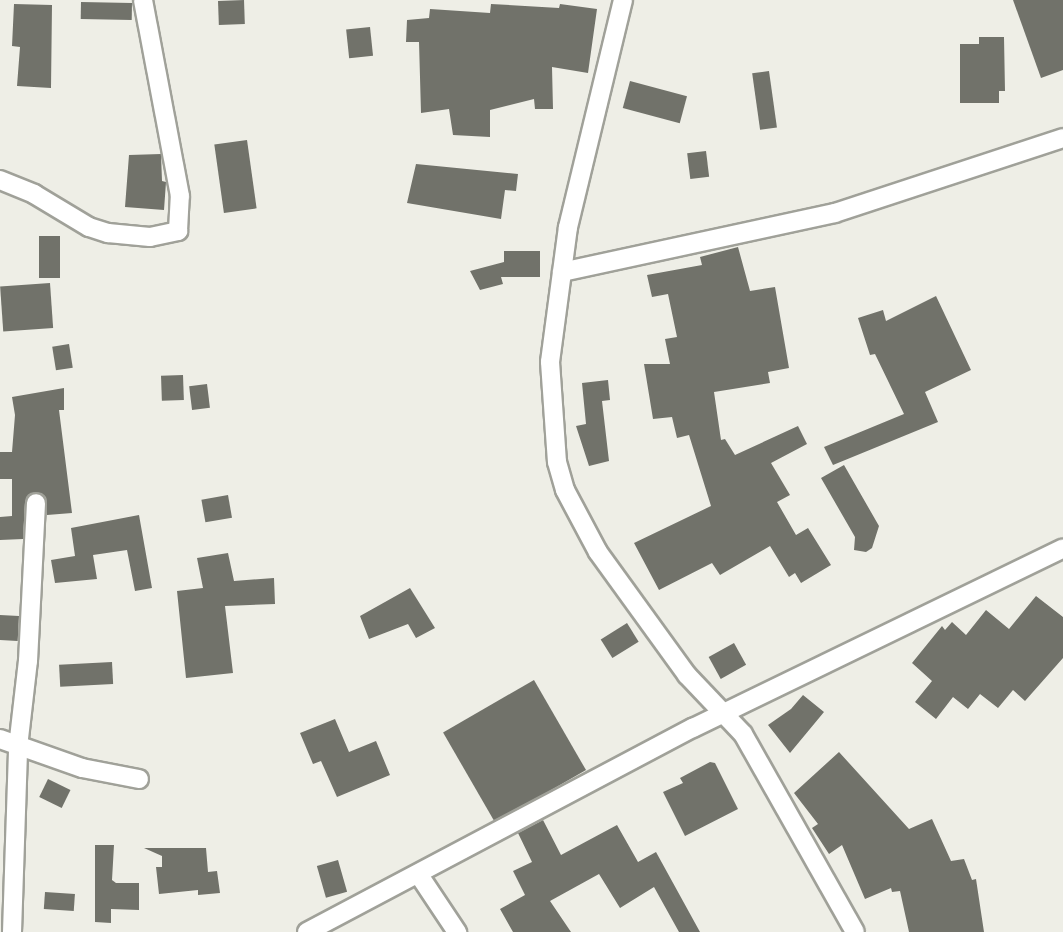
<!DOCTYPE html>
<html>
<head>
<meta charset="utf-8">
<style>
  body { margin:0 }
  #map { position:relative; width:1063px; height:932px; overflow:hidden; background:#eeeee6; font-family:"Noto Serif",serif }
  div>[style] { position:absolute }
  .building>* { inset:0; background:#71726a; transform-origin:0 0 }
  .roads { filter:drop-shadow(2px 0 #a0a199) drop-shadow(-2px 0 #a0a199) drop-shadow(0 2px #a0a199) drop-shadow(0 -2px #a0a199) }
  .street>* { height:18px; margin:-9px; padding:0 9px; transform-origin:9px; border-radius:9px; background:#fff }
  span { translate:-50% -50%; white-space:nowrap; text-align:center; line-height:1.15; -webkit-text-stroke:6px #fbfcf3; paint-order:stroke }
</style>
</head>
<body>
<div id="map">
  <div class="building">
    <div style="left:244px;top:0;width:24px;height:26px;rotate:88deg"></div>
    <div style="clip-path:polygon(1013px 0,1063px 0,1063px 70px,1041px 78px)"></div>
    <div style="left:81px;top:2px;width:51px;height:17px;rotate:1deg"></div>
    <div style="clip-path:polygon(14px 4px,52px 5px,51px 88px,17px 86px,20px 47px,12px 46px)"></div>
    <div style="clip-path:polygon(491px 4px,559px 8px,560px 4px,597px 9px,588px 73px,552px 67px,553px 109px,535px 109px,534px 99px,490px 110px,490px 137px,453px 135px,449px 109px,421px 113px,419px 42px,406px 42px,407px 20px,429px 18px,430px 9px,490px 13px)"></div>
    <div style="left:370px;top:27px;width:29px;height:24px;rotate:84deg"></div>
    <div style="clip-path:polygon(979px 37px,1004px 37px,1005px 91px,999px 91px,999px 103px,960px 103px,960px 44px,979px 44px)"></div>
    <div style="left:769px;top:71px;width:57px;height:17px;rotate:82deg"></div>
    <div style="left:630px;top:81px;width:59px;height:28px;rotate:15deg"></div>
    <div style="left:247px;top:140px;width:69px;height:33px;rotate:82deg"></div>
    <div style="left:706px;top:151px;width:26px;height:19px;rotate:83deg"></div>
    <div style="clip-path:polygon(161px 154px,162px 181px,166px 182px,164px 210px,125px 207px,129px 155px)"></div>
    <div style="clip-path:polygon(416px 164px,518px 174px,516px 191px,505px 190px,501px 219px,407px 203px)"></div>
    <div style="left:39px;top:236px;width:21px;height:42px"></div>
    <div style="clip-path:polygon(738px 247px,750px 291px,775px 287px,789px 368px,768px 372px,770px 383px,714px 392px,721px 440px,725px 439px,735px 455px,798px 426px,807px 444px,771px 463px,790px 495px,777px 502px,796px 535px,808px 528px,831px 565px,801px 583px,795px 573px,789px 577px,770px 546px,720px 575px,712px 563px,659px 590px,634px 543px,711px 506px,689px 435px,677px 438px,672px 417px,653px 419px,644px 364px,670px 364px,665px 339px,677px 337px,668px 294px,652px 297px,647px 275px,702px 265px,700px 257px)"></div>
    <div style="clip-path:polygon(504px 251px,540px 251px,540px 277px,501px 277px,503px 284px,480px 290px,470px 271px,504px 262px)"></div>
    <div style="left:50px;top:283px;width:45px;height:50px;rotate:86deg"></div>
    <div style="clip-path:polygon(936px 296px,971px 370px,925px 392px,938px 422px,833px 465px,824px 447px,904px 414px,875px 354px,870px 355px,858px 318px,883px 310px,886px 321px)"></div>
    <div style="left:69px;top:344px;width:24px;height:17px;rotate:81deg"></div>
    <div style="left:183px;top:375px;width:25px;height:22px;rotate:88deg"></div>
    <div style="clip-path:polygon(608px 380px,610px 400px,602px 401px,609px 461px,589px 466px,576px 426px,586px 424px,582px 383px)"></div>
    <div style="left:207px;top:384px;width:24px;height:18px;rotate:83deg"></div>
    <div style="clip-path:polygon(64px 388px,64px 410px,59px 410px,72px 513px,47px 515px,46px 497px,31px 493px,25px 502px,23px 539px,0 540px,0 517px,12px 516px,12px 479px,0 479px,0 452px,12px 452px,15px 415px,12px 397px)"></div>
    <div style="clip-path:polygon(844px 465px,879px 526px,872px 548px,866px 552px,854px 550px,855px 537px,821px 478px)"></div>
    <div style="left:228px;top:495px;width:23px;height:27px;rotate:80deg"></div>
    <div style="clip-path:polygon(139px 515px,152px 588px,135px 591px,127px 550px,93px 555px,97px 579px,55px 583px,51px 560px,75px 556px,71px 528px)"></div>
    <div style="clip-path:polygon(228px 553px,234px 581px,274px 578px,275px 604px,225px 606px,233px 673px,186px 678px,177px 591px,203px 588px,197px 558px)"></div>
    <div style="clip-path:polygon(410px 588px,435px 628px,416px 638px,408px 624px,369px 639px,360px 616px)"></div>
    <div style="clip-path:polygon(1036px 596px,1063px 617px,1063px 658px,1025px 701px,1013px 690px,998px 708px,980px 694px,968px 709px,953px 697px,936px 719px,915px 702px,932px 681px,912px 663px,942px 626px,945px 630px,952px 622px,966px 635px,986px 610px,1009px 629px)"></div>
    <div style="left:0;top:615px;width:19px;height:25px;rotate:3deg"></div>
    <div style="left:627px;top:623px;width:22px;height:31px;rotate:58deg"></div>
    <div style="left:734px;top:643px;width:25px;height:29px;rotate:61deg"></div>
    <div style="left:112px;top:662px;width:22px;height:53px;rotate:87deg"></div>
    <div style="left:534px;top:680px;width:104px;height:105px;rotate:60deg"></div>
    <div style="clip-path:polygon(803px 695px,824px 712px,790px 753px,768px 725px,791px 709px)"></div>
    <div style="clip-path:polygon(335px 719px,349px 752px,376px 741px,390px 775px,337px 797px,321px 761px,313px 764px,300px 733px)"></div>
    <div style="clip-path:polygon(839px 752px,909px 829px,932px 819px,951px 861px,964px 859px,972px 880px,976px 879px,984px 932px,909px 932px,900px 891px,892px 892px,891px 888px,865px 899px,842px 845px,829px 854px,812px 828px,818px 824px,794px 793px)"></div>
    <div style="clip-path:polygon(710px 762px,715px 763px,738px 809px,685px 836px,663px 792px,683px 783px,680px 778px)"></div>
    <div style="left:48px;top:779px;width:25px;height:20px;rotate:26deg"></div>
    <div style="clip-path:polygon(543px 820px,561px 855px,617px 825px,638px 862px,656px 852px,700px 932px,679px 932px,654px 887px,620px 908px,599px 874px,550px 901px,571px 932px,513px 932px,500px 909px,525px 895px,513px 871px,532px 862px,518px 833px)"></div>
    <div style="clip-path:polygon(95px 845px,114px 845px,112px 880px,116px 883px,139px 883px,139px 910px,111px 909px,111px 923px,95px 922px)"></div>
    <div style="clip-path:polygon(144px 848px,206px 848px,208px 872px,217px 871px,220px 893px,198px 895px,198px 890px,159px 894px,156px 867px,162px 867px,162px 856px)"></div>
    <div style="left:338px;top:860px;width:33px;height:22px;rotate:74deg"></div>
    <div style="left:45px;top:892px;width:30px;height:17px;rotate:4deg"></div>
  </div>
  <div class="roads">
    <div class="street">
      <div style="left:623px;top:0;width:234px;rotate:103.6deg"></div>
      <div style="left:568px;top:227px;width:136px;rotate:97.6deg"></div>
      <div style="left:550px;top:362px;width:100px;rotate:86deg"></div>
      <div style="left:557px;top:462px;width:29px;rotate:74deg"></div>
      <div style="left:565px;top:490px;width:70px;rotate:62deg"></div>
      <div style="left:598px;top:552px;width:152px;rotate:54.1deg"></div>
      <div style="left:687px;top:675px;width:81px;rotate:46.5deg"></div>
      <div style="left:743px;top:734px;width:227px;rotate:60.5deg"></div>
      <div style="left:0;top:180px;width:37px;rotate:22deg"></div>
      <div style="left:34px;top:194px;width:64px;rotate:31deg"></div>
      <div style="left:89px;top:227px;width:20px;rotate:18deg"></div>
      <div style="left:108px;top:233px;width:42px;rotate:5.4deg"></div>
      <div style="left:150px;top:237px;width:29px;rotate:-12deg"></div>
      <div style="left:178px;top:231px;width:35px;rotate:-87deg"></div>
      <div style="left:180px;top:196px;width:199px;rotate:-100.7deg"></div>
      <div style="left:562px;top:272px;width:279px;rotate:-12.2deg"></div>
      <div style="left:835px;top:213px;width:240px;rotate:-18.2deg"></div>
      <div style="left:0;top:739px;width:87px;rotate:19.5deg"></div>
      <div style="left:82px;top:768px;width:58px;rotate:10.9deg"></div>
      <div style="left:419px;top:875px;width:69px;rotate:56.3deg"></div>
      <div style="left:12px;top:932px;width:185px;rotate:-88.1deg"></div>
      <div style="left:18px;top:747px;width:87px;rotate:-83.4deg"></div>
      <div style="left:28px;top:661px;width:158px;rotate:-87.1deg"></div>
      <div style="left:307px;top:932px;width:437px;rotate:-27.9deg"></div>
      <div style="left:693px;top:728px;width:411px;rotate:-25.9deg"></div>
    </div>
  </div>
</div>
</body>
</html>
